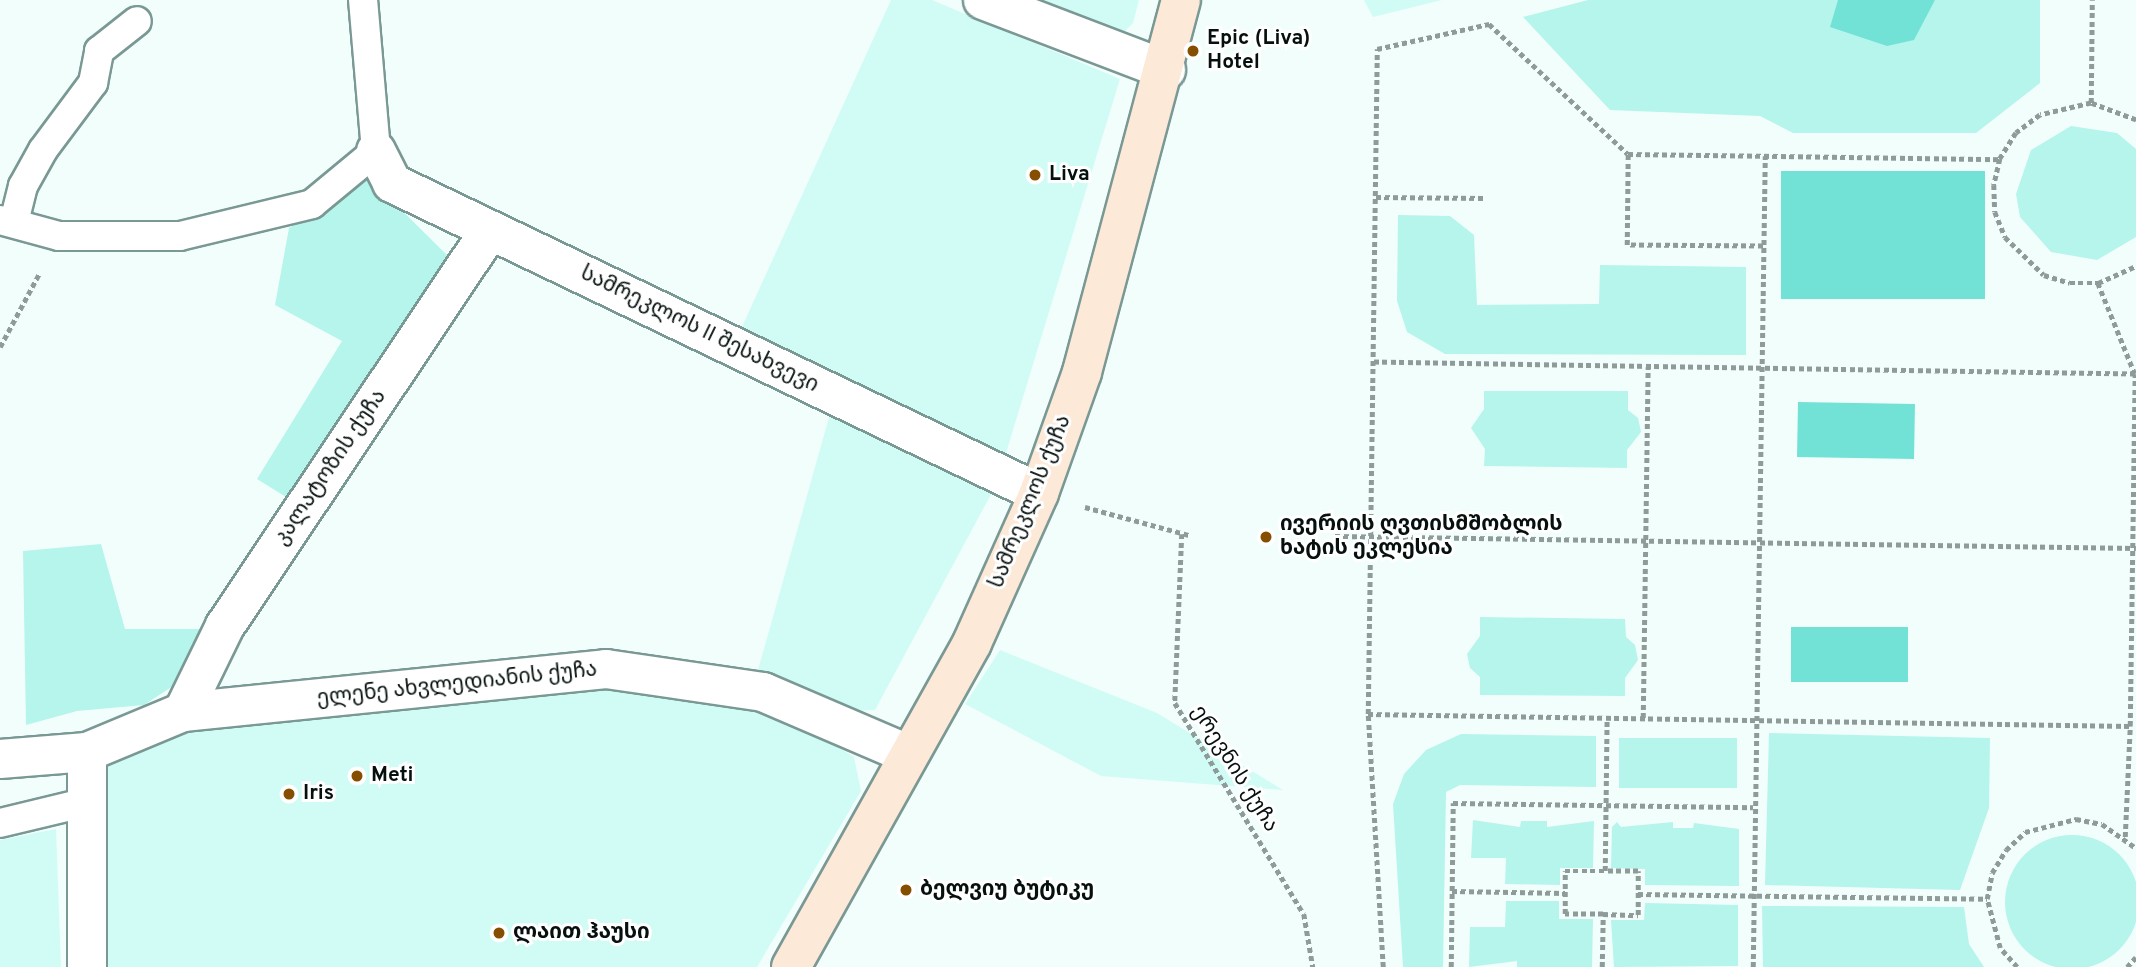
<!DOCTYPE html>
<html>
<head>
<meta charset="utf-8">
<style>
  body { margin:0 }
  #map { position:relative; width:2136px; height:967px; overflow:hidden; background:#f1fefc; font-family:Overpass,"Noto Sans Georgian",sans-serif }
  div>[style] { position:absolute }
  .built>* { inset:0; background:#d1fcf6 }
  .green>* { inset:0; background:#b6f5ec; transform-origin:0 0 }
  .round { border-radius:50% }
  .water>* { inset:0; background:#72e2d6; transform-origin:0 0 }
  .path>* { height:4.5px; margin-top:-2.25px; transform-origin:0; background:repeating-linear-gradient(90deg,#8f9b99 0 5px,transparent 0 8.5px) }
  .roads { filter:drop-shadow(2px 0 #7a9894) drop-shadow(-2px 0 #7a9894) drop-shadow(0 2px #7a9894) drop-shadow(0 -2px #7a9894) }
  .lane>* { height:28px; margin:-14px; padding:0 14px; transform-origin:14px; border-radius:14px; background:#fff }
  .street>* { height:38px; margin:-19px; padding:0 19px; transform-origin:19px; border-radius:19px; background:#fff }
  .secondary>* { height:38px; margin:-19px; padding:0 19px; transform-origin:19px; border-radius:19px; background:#fce9d8 }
  .dots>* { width:19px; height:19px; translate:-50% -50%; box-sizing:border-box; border:4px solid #fff; border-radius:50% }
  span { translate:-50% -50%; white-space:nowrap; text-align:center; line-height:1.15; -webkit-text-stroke:6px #fff; paint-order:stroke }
  .poi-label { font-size:21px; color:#05100f; font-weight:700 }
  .left { translate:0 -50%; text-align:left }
  .street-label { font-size:21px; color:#05100f }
</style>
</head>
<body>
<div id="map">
  <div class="built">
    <div style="clip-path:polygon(891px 0,932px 0,1120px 79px,1006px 453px,741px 329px)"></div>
    <div style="clip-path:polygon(1005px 0,1139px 0,1133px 23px,1118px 38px)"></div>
    <div style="clip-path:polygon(1364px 0,1442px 0,1373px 17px)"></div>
    <div style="clip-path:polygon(833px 403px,996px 485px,875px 710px,845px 711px,756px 677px)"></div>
    <div style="clip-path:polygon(1000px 650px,1157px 713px,1283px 790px,1101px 776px,965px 704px)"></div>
    <div style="clip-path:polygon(633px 678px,768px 703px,854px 757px,861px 791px,757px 967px,100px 967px,101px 769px,153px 735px)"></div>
    <div style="clip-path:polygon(56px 829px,61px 967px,0 967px,0 840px)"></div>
  </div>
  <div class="green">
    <div style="clip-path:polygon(1588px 0,2040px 0,2040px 83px,1976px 133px,1793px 133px,1760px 116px,1610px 110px,1523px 17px)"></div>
    <div style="clip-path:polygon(2071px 126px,2117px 133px,2136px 149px,2136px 237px,2097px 260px,2051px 252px,2020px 217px,2016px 194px,2031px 150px)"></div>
    <div style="clip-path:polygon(367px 176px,453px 261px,299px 505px,257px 479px,342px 341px,275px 305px,289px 228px)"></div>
    <div style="clip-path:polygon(1398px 215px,1450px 216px,1474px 235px,1477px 305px,1599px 304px,1600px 265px,1746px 267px,1746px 355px,1445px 354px,1407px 332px,1397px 301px)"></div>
    <div style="clip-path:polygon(1484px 391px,1628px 391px,1628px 410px,1638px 418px,1641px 432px,1627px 450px,1627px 468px,1484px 466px,1485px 449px,1471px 428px,1484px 409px)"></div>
    <div style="clip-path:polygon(101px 544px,125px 629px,210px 629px,176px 684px,144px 705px,77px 711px,26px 725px,23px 551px)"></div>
    <div style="clip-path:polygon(1480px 617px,1625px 619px,1626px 637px,1635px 645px,1638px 660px,1625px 678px,1625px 696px,1480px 695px,1480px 677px,1470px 668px,1467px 654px,1480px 636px)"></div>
    <div style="clip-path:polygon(1769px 733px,1990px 738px,1989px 808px,1960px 890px,1765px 885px)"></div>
    <div style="clip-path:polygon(1461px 734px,1596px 736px,1596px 787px,1460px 785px,1446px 792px,1443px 967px,1403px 967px,1393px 804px,1404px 774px,1426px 750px)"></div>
    <div style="left:1619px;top:738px;width:118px;height:50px"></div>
    <div style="clip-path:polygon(1473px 820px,1520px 827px,1521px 821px,1547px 821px,1547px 827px,1594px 821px,1593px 868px,1560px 868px,1560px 885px,1505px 884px,1506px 858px,1471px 858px)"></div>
    <div style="clip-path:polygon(1617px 822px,1621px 827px,1673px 822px,1673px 828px,1693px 828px,1694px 823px,1739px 829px,1739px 886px,1645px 885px,1645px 869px,1611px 868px,1612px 827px)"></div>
    <div class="round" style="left:2005px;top:835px;width:134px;height:134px"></div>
    <div style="clip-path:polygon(1506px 901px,1559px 901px,1559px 919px,1593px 919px,1592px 967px,1517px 967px,1517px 961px,1469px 967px,1470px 927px,1505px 927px)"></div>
    <div style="clip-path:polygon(1645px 903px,1738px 905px,1738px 966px,1614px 967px,1611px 920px,1644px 920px)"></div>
    <div style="clip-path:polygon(1762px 906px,1964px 907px,1969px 944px,1984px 967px,1763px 967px)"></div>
  </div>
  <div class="water">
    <div style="clip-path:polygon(1838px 0,1935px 0,1914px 40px,1887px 46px,1830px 27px)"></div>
    <div style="left:1781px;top:171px;width:204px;height:128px"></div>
    <div style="left:1798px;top:402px;width:117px;height:55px;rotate:1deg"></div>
    <div style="left:1791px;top:627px;width:117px;height:55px"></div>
  </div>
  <div class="path">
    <div style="left:2091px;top:103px;width:103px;rotate:-89.4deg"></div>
    <div style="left:2136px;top:120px;width:48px;rotate:-159.3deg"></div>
    <div style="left:2091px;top:103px;width:52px;rotate:166.8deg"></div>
    <div style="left:2040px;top:115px;width:30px;rotate:143deg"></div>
    <div style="left:2016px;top:133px;width:31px;rotate:122deg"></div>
    <div style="left:2000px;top:159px;width:27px;rotate:103deg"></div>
    <div style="left:1994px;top:185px;width:27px;rotate:88deg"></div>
    <div style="left:1995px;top:212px;width:27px;rotate:68deg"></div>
    <div style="left:2005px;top:237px;width:54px;rotate:44.3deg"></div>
    <div style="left:2044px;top:275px;width:27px;rotate:17deg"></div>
    <div style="left:2070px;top:283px;width:28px"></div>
    <div style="left:2098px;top:283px;width:42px;rotate:-24.1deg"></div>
    <div style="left:1376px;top:197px;width:108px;rotate:0.5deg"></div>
    <div style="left:1763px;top:246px;width:136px;rotate:-179.6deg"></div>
    <div style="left:1627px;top:245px;width:91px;rotate:-89.4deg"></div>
    <div style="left:1628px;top:154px;width:372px;rotate:0.8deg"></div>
    <div style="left:2098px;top:283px;width:98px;rotate:67.9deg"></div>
    <div style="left:0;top:347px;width:83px;rotate:-61.9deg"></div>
    <div style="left:1085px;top:507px;width:108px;rotate:15.1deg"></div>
    <div style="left:1182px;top:534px;width:169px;rotate:92.4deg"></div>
    <div style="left:1175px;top:703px;width:247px;rotate:58.6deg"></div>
    <div style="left:1304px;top:914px;width:54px;rotate:80.4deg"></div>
    <div style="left:1335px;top:536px;width:801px;rotate:0.86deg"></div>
    <div style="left:1368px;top:714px;width:762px;rotate:0.9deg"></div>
    <div style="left:2130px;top:726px;width:352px;rotate:-89.2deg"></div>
    <div style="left:2135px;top:374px;width:762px;rotate:-179.1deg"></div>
    <div style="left:1643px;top:718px;width:351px;rotate:-89.2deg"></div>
    <div style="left:2125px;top:837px;width:111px;rotate:-87.4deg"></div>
    <div style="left:1452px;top:891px;width:113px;rotate:1deg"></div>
    <div style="left:1638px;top:894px;width:349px;rotate:0.8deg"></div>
    <div style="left:1603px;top:914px;width:38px;rotate:180deg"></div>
    <div style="left:1565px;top:914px;width:43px;rotate:-90deg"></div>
    <div style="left:1565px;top:871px;width:40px"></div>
    <div style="left:1383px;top:967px;width:253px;rotate:-93.4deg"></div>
    <div style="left:1368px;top:714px;width:665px;rotate:-89.22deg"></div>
    <div style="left:1377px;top:49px;width:115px;rotate:-12.6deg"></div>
    <div style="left:1489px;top:24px;width:190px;rotate:43.1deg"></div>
    <div style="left:1451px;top:967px;width:164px;rotate:-89.3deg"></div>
    <div style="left:1453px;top:803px;width:300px;rotate:0.8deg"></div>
    <div style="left:1602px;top:967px;width:53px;rotate:-88.9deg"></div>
    <div style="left:1603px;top:914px;width:35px;rotate:2deg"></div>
    <div style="left:1638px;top:915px;width:44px;rotate:-90deg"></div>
    <div style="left:1638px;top:871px;width:33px;rotate:180deg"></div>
    <div style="left:1605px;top:871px;width:153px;rotate:-89.3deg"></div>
    <div style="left:1753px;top:967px;width:811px;rotate:-89.15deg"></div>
    <div style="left:2017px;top:967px;width:25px;rotate:-132deg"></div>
    <div style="left:2000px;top:948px;width:51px;rotate:-104.9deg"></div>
    <div style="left:1987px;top:899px;width:26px;rotate:-79deg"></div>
    <div style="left:1992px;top:873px;width:27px;rotate:-59deg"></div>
    <div style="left:2006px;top:850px;width:26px;rotate:-43deg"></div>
    <div style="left:2025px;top:832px;width:53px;rotate:-14.3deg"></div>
    <div style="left:2076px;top:819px;width:26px;rotate:11deg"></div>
    <div style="left:2102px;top:824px;width:42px;rotate:35.2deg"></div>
    <div style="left:2127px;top:967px;width:13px;rotate:-48deg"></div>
  </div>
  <div class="roads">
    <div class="lane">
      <div style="left:0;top:220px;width:61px;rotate:15.2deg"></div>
      <div style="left:59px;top:236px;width:121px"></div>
      <div style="left:180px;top:236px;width:136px;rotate:-13.6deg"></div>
      <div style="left:312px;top:204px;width:83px;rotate:-39.6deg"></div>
      <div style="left:376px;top:151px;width:152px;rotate:-94.9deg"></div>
      <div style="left:14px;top:222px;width:37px;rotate:-76deg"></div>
      <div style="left:23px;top:186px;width:41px;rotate:-60.9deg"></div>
      <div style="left:43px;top:150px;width:84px;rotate:-53.3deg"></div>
      <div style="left:93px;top:83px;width:33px;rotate:-79deg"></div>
      <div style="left:99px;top:51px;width:48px;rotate:-38.3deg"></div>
      <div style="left:0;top:823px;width:85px;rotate:-13.5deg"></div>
    </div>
    <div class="street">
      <div style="left:983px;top:0;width:196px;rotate:20.9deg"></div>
      <div style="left:376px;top:151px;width:36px;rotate:63deg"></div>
      <div style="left:392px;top:183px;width:717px;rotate:25.6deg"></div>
      <div style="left:183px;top:712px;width:96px;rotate:-64deg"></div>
      <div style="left:225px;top:626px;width:476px;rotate:-56.2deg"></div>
      <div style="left:0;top:759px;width:87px;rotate:-4.6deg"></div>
      <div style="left:87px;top:752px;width:104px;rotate:-22.6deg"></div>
      <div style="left:183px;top:712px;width:425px;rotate:-5.8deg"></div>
      <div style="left:606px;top:669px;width:159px;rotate:8.3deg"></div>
      <div style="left:763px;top:692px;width:158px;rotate:23.2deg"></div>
      <div style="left:87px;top:967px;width:215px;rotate:-90deg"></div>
    </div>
    <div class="secondary">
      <div style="left:791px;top:967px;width:371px;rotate:-60.8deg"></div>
      <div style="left:972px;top:643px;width:164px;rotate:-65.9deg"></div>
      <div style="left:1039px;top:493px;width:128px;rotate:-70.4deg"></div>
      <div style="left:1082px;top:372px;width:385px;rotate:-75.1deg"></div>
    </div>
  </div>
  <div class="dots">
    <div style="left:1193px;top:51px;background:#864e00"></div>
    <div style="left:1035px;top:175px;background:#864e00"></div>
    <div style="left:1266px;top:537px;background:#864e00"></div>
    <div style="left:357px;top:776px;background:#864e00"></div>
    <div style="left:289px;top:794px;background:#864e00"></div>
    <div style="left:906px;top:890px;background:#864e00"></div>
    <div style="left:499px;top:933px;background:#864e00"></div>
  </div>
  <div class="poi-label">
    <span class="left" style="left:1207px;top:51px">Epic (Liva)<br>Hotel</span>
    <span class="left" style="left:1049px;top:175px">Liva</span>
    <span class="left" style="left:1280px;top:537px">ივერიის ღვთისმშობლის<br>ხატის ეკლესია</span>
    <span class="left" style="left:371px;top:776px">Meti</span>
    <span class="left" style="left:303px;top:794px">Iris</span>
    <span class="left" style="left:920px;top:890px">ბელვიუ ბუტიკუ</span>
    <span class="left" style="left:513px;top:933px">ლაით ჰაუსი</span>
  </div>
  <div class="street-label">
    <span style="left:699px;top:330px;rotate:26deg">სამრეკლოს II შესახვევი</span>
    <span style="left:331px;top:468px;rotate:-56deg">კალატოზის ქუჩა</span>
    <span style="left:1031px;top:502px;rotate:-68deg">სამრეკლოს ქუჩა</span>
    <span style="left:457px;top:685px;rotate:-6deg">ელენე ახვლედიანის ქუჩა</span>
    <span style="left:1234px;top:769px;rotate:58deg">ერევნის ქუჩა</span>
  </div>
</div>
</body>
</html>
